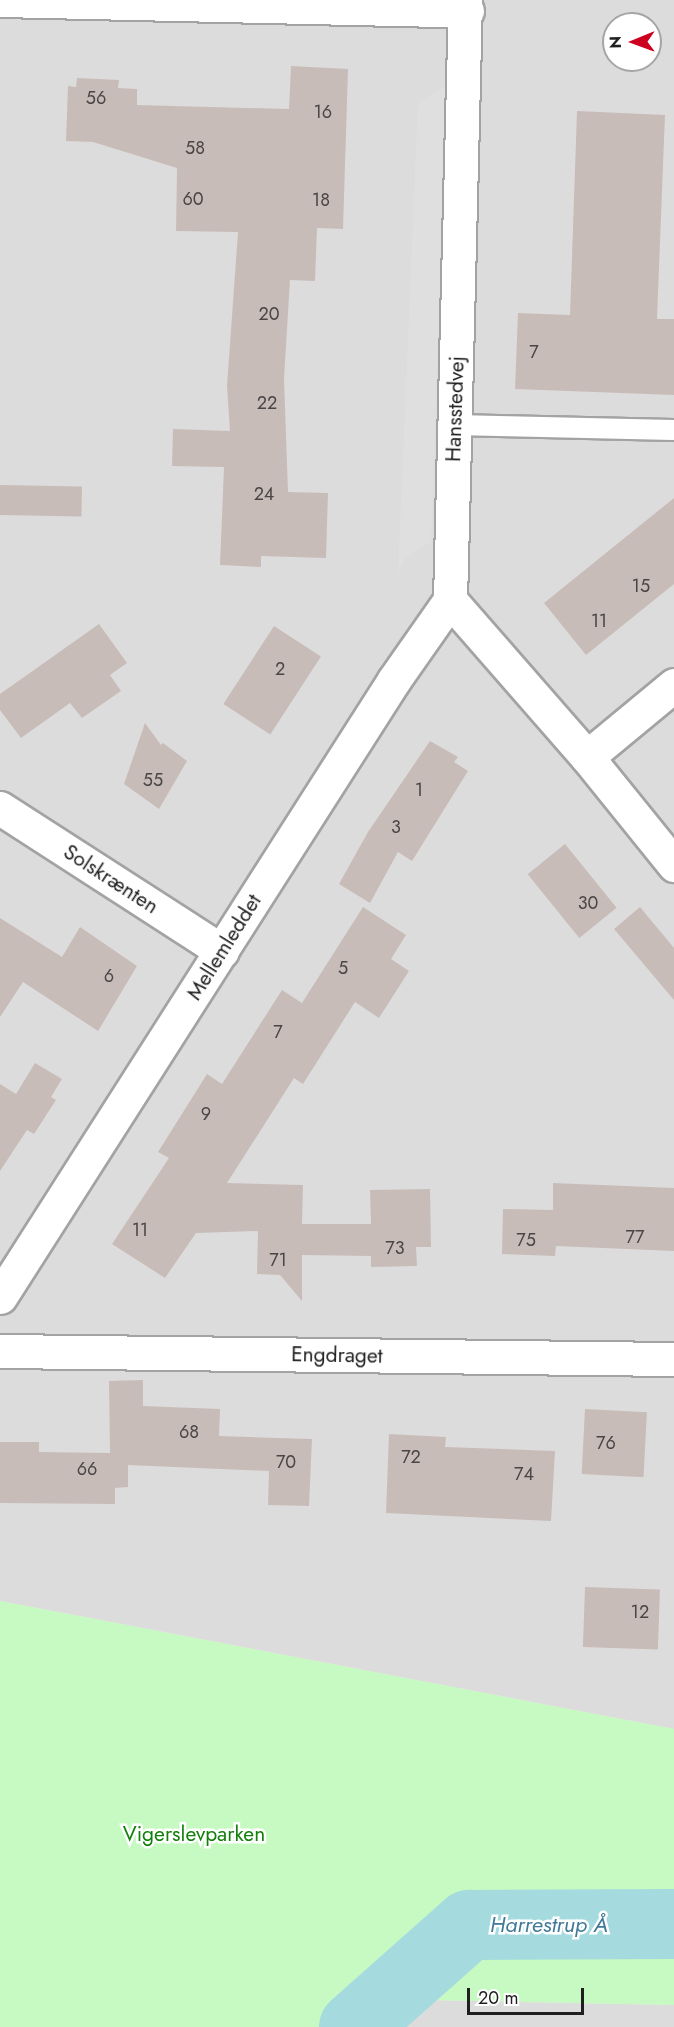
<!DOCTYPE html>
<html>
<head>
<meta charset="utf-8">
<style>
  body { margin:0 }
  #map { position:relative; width:674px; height:2027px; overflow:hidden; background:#f0ebe5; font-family:Jost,sans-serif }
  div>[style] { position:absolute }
  .residential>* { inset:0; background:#dddcdc }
  .park>* { inset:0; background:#c6fac2 }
  .parking>* { inset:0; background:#dfdfdf }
  .river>* { height:70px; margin:-35px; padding:0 35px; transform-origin:35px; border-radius:35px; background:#a5dade }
  .building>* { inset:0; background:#c8bcb8; transform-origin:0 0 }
  .roads { filter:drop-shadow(2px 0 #a3a3a3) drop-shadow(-2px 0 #a3a3a3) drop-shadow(0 2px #a3a3a3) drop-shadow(0 -2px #a3a3a3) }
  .service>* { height:20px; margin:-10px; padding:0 10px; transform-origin:10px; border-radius:10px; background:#fff }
  .minor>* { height:33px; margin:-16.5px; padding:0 16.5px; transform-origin:16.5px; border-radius:16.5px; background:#fff }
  span { translate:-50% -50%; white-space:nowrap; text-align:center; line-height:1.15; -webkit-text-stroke:5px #fff; paint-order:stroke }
  .number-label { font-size:18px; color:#494645 }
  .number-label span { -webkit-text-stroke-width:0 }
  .street-label { font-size:21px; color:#1f1f1f }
  .park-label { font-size:21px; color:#12800a }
  .water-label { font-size:22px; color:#417a99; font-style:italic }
  .north { position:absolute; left:602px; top:12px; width:60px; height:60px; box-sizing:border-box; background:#fff; border:2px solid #a5a5a5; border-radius:50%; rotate:269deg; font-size:16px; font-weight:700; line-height:24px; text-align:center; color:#1f1f1f }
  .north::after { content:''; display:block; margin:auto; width:21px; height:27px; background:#ce001f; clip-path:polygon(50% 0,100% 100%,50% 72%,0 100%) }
  .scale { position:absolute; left:467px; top:1988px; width:117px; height:27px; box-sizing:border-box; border:3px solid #1f1f1f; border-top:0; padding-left:8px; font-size:18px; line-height:21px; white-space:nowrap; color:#1f1f1f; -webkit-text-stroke:4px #fff; paint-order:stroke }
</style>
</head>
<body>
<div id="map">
  <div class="residential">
    <div style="clip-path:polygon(evenodd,0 0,674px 0,674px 1729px,0 1601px,0 0,614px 24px,650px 24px,650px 60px,614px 60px,614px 24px)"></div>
    <div style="clip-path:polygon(428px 2000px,674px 2005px,674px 2027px,398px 2027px)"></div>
  </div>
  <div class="park">
    <div style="clip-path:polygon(0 1601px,674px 1729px,674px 2005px,428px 2000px,398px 2027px,0 2027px)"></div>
  </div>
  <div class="parking">
    <div style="clip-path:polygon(448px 85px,431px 542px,405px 558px,398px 573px,418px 103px)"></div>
  </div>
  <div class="river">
    <div style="left:354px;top:2027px;width:154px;rotate:-41.6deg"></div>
    <div style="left:469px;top:1925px;width:205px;rotate:-0.3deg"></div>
  </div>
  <div class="building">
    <div style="clip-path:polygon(291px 66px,348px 69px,343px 229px,317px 228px,315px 281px,290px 280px,284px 379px,288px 492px,328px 493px,326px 558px,261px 556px,261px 567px,220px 565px,224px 467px,172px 466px,173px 429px,230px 431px,227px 386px,238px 232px,176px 231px,177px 168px,93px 142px,66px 141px,68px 86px,76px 87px,77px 78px,119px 80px,118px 88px,137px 89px,137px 105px,289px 109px)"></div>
    <div style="clip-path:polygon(577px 111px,665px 115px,657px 319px,674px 319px,674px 395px,515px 389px,518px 313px,570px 315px)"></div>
    <div style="left:0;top:485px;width:82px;height:30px;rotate:1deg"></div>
    <div style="clip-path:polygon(674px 498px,674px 584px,586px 655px,544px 603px)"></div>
    <div style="clip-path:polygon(99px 624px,127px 663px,110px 675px,121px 691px,82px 718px,70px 703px,21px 738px,0 710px,0 694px)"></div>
    <div style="left:274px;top:626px;width:56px;height:93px;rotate:33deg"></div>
    <div style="clip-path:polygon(145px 723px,161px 745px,163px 743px,187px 761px,159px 809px,124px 784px)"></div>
    <div style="clip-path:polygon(430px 741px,458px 757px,454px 762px,468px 771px,412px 861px,398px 852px,370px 903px,339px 884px,368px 832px)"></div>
    <div style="left:565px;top:844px;width:82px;height:48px;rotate:51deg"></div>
    <div style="clip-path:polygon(363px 907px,406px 935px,391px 959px,409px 971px,379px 1018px,355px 1002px,303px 1084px,294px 1078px,227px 1183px,303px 1185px,302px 1224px,371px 1224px,370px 1190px,430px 1189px,431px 1247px,416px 1247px,417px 1266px,371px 1267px,371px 1256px,302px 1255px,302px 1301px,280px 1275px,257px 1274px,258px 1231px,196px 1233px,165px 1278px,112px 1244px,169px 1158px,158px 1152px,207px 1074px,222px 1084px,282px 990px,302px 1003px)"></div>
    <div style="clip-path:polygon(640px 907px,674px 948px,674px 1000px,614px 929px)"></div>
    <div style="clip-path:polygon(0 918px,62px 957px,80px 927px,137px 966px,98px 1031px,23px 982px,0 1017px)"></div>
    <div style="clip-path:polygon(35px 1063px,62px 1079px,51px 1097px,56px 1100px,34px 1134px,27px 1130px,0 1171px,0 1084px,16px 1094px)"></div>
    <div style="clip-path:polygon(553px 1183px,674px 1188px,674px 1251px,556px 1246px,555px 1256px,502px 1254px,503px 1209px,553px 1210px)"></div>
    <div style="clip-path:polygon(143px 1380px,143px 1406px,220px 1409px,219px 1436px,312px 1439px,309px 1506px,268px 1505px,269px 1471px,128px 1465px,128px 1487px,115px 1488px,115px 1504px,0 1503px,0 1442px,39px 1442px,39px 1452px,110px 1453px,109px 1381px)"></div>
    <div style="left:585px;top:1409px;width:62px;height:65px;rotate:3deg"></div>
    <div style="clip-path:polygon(389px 1434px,446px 1437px,445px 1447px,555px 1451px,551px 1521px,386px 1513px)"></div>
    <div style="left:585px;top:1587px;width:75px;height:60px;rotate:2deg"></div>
  </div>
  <div class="roads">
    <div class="service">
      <div style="left:454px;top:425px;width:220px;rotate:1.3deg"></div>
    </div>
    <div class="minor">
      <div style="left:0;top:0;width:467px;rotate:1.3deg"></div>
      <div style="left:465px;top:0;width:600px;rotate:91.43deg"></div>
      <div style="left:450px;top:600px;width:208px;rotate:48.9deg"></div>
      <div style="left:587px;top:757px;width:139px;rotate:51.1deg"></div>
      <div style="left:587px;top:757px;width:113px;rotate:-39.6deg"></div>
      <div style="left:0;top:808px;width:264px;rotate:32.8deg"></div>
      <div style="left:0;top:1297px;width:732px;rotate:-57.44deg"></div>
      <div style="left:394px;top:680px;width:98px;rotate:-55deg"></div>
      <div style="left:0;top:1351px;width:674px;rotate:0.68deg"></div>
    </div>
  </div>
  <div class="number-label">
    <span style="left:96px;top:98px">56</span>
    <span style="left:323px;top:112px">16</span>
    <span style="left:195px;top:148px">58</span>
    <span style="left:193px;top:199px">60</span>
    <span style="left:321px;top:200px">18</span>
    <span style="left:269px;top:314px">20</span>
    <span style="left:534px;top:352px">7</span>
    <span style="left:267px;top:403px">22</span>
    <span style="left:264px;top:494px">24</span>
    <span style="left:641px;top:586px">15</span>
    <span style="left:599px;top:621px">11</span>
    <span style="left:280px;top:669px">2</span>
    <span style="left:153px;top:780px">55</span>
    <span style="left:419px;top:790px">1</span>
    <span style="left:396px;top:827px">3</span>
    <span style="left:588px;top:903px">30</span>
    <span style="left:343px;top:968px">5</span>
    <span style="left:109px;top:976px">6</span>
    <span style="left:278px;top:1032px">7</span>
    <span style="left:206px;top:1114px">9</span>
    <span style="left:140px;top:1230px">11</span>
    <span style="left:635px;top:1237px">77</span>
    <span style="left:526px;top:1240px">75</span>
    <span style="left:395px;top:1248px">73</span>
    <span style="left:278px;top:1260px">71</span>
    <span style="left:189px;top:1432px">68</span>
    <span style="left:606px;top:1443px">76</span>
    <span style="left:411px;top:1457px">72</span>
    <span style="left:286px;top:1462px">70</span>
    <span style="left:87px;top:1469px">66</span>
    <span style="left:524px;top:1474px">74</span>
    <span style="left:640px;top:1612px">12</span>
  </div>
  <div class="street-label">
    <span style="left:455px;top:409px;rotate:-88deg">Hansstedvej</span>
    <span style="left:111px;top:879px;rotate:33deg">Solskrænten</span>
    <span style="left:224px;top:947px;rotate:-58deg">Mellemleddet</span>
    <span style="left:337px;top:1355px;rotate:1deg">Engdraget</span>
  </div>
  <div class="park-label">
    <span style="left:194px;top:1834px">Vigerslevparken</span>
  </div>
  <div class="water-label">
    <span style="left:549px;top:1925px">Harrestrup Å</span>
  </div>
  <div class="north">N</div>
  <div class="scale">20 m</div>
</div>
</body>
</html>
